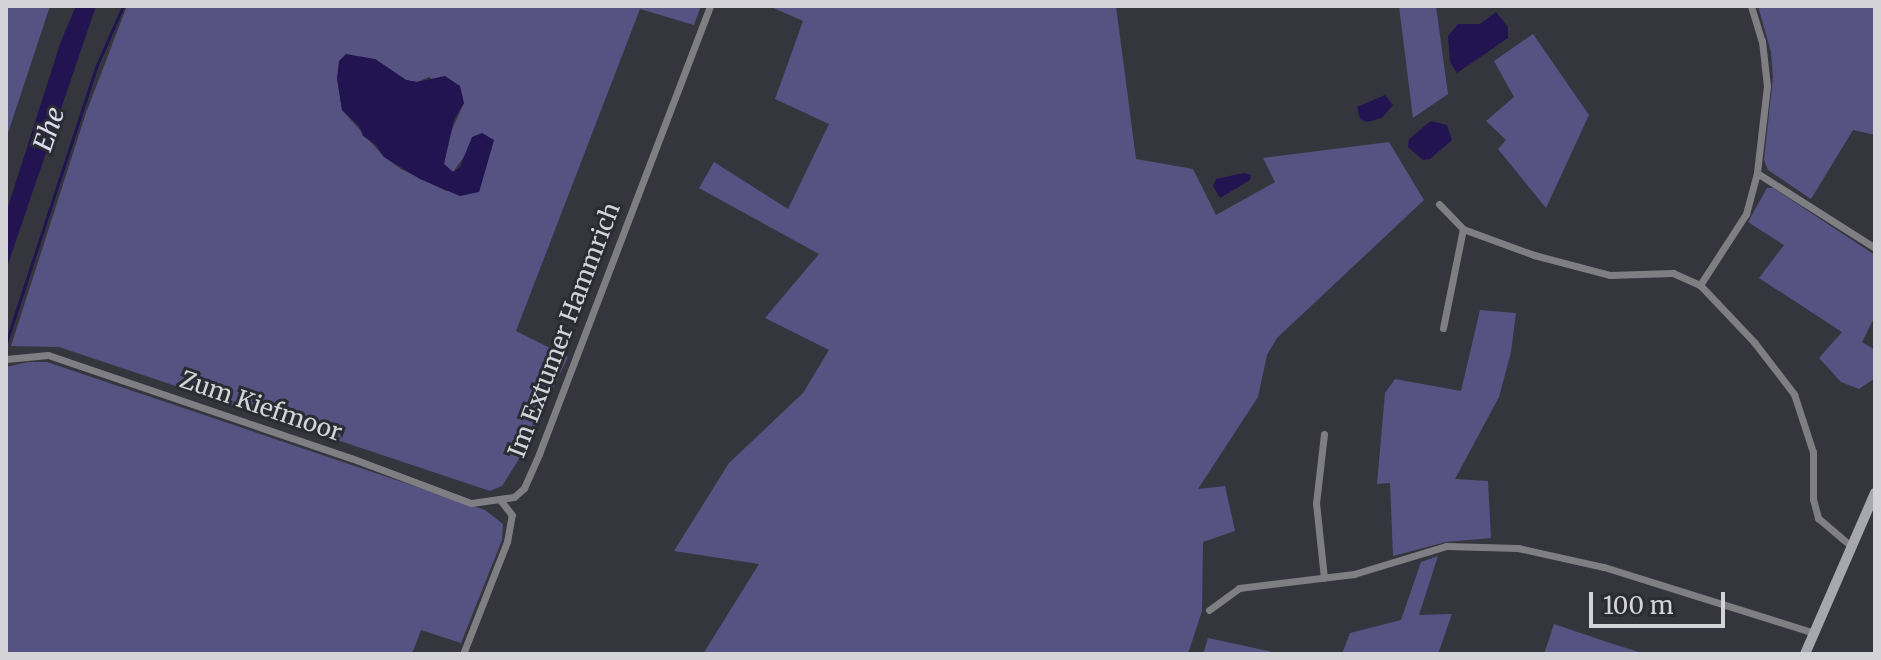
<!DOCTYPE html>
<html>
<head>
<meta charset="utf-8">
<style>
  body { margin:0 }
  #map { position:relative; width:1881px; height:660px; overflow:hidden; background:#35353e; font-family:Merriweather,serif }
  div>[style] { position:absolute }
  .green>* { inset:0; background:#565383 }
  .water>* { inset:0; background:#211451 }
  .stream>* { height:3px; margin:-1.5px; padding:0 1.5px; transform-origin:1.5px; border-radius:1.5px; background:#211451 }
  .street>* { height:7px; margin:-3.5px; padding:0 3.5px; transform-origin:3.5px; border-radius:3.5px; background:#7f7f83 }
  .secondary>* { height:10px; margin:-5px; padding:0 5px; transform-origin:5px; border-radius:5px; background:#a7a7af }
  span { translate:-50% -50%; white-space:nowrap; text-align:center; line-height:1.15; -webkit-text-stroke:6px #2b2b33; paint-order:stroke }
  .street-label { font-size:24px; color:#d3d3d8 }
  .water-label { font-size:26px; color:#dbdbef; font-style:italic }
  .frame { position:absolute; inset:0; border:8px solid #d3d3d8; pointer-events:none }
  .scale { position:absolute; left:1589px; top:592px; width:136px; height:36px; box-sizing:border-box; border:4px solid #d3d3d8; border-top:0; padding-left:10px; font-size:24px; line-height:28px; white-space:nowrap; color:#d3d3d8; -webkit-text-stroke:6px #2b2b33; paint-order:stroke }
</style>
</head>
<body>
<div id="map">
  <div class="green">
    <div style="clip-path:polygon(6px 6px,50px 6px,6px 139px)"></div>
    <div style="clip-path:polygon(evenodd,127px 6px,701px 6px,694px 25px,640px 9px,516px 331px,568px 357px,519px 459px,502px 486px,490px 491px,59px 347px,11px 346px,86px 113px,127px 6px,375px 59px,406px 80px,417px 82px,429px 77px,464px 103px,448px 138px,444px 164px,453px 172px,465px 155px,494px 140px,479px 192px,446px 191px,401px 169px,384px 157px,342px 110px,337px 78px,375px 59px)"></div>
    <div style="clip-path:polygon(769px 6px,1116px 6px,1136px 159px,1193px 169px,1216px 215px,1275px 182px,1263px 158px,1389px 142px,1424px 200px,1277px 338px,1267px 355px,1258px 397px,1198px 489px,1225px 486px,1235px 531px,1203px 542px,1202px 611px,1188px 654px,703px 654px,759px 564px,674px 551px,729px 463px,803px 393px,829px 350px,765px 318px,819px 254px,699px 188px,714px 162px,788px 209px,829px 124px,775px 99px,803px 21px)"></div>
    <div style="clip-path:polygon(1399px 6px,1436px 6px,1448px 94px,1413px 118px)"></div>
    <div style="clip-path:polygon(1758px 6px,1875px 6px,1875px 135px,1853px 130px,1811px 199px,1768px 170px,1764px 160px,1773px 77px,1771px 52px)"></div>
    <div style="clip-path:polygon(1533px 34px,1589px 115px,1546px 208px,1498px 149px,1506px 140px,1486px 121px,1514px 97px,1494px 61px)"></div>
    <div style="clip-path:polygon(1767px 188px,1773px 188px,1875px 255px,1875px 316px,1862px 342px,1875px 350px,1875px 378px,1859px 389px,1841px 382px,1819px 358px,1842px 332px,1759px 278px,1784px 245px,1748px 222px)"></div>
    <div style="clip-path:polygon(1480px 310px,1516px 313px,1511px 352px,1499px 397px,1455px 479px,1488px 481px,1491px 538px,1446px 542px,1393px 556px,1390px 483px,1377px 484px,1385px 393px,1395px 379px,1461px 391px)"></div>
    <div style="clip-path:polygon(28px 362px,47px 362px,485px 510px,503px 524px,502px 540px,461px 643px,421px 630px,412px 654px,6px 654px,6px 367px)"></div>
    <div style="clip-path:polygon(1438px 556px,1419px 615px,1452px 614px,1438px 654px,1342px 654px,1350px 633px,1401px 620px,1421px 562px)"></div>
    <div style="clip-path:polygon(1554px 624px,1610px 643px,1645px 654px,1544px 654px)"></div>
    <div style="clip-path:polygon(1208px 638px,1282px 654px,1203px 654px)"></div>
  </div>
  <div class="water">
    <div style="clip-path:polygon(76px 6px,96px 6px,6px 270px,6px 213px,61px 41px)"></div>
    <div style="clip-path:polygon(1496px 12px,1508px 27px,1508px 38px,1457px 73px,1450px 62px,1448px 36px,1458px 24px,1480px 24px)"></div>
    <div style="clip-path:polygon(346px 54px,375px 59px,406px 80px,417px 82px,445px 76px,460px 86px,464px 103px,454px 120px,444px 164px,453px 172px,460px 167px,472px 137px,482px 133px,494px 140px,479px 192px,460px 196px,420px 179px,384px 157px,376px 145px,363px 136px,359px 126px,342px 110px,337px 78px,339px 61px)"></div>
    <div style="clip-path:polygon(1385px 95px,1393px 105px,1382px 118px,1367px 122px,1360px 119px,1357px 107px)"></div>
    <div style="clip-path:polygon(1431px 121px,1447px 125px,1452px 140px,1430px 159px,1423px 160px,1408px 147px,1409px 139px)"></div>
    <div style="clip-path:polygon(1244px 173px,1251px 175px,1250px 180px,1220px 198px,1213px 186px,1216px 179px)"></div>
  </div>
  <div class="stream">
    <div style="left:6px;top:343px;width:293px;rotate:-71.9deg"></div>
    <div style="left:97px;top:65px;width:64px;rotate:-66.2deg"></div>
  </div>
  <div class="street">
    <div style="left:1751px;top:6px;width:37px;rotate:73deg"></div>
    <div style="left:1762px;top:41px;width:45px;rotate:83.7deg"></div>
    <div style="left:1767px;top:86px;width:88px;rotate:96.6deg"></div>
    <div style="left:1757px;top:173px;width:140px;rotate:32.4deg"></div>
    <div style="left:1439px;top:204px;width:35px;rotate:46deg"></div>
    <div style="left:1463px;top:229px;width:76px;rotate:20.1deg"></div>
    <div style="left:1534px;top:255px;width:79px;rotate:14.7deg"></div>
    <div style="left:1610px;top:275px;width:63px;rotate:-1.8deg"></div>
    <div style="left:1673px;top:273px;width:30px;rotate:24deg"></div>
    <div style="left:1700px;top:285px;width:79px;rotate:46.5deg"></div>
    <div style="left:1754px;top:342px;width:66px;rotate:52.4deg"></div>
    <div style="left:1794px;top:394px;width:61px;rotate:71.9deg"></div>
    <div style="left:1813px;top:452px;width:47px;rotate:90deg"></div>
    <div style="left:1813px;top:499px;width:20px;rotate:75deg"></div>
    <div style="left:1818px;top:518px;width:43px;rotate:40.3deg"></div>
    <div style="left:1700px;top:285px;width:85px;rotate:-57.1deg"></div>
    <div style="left:1746px;top:214px;width:42px;rotate:-75deg"></div>
    <div style="left:1443px;top:328px;width:101px;rotate:-78.6deg"></div>
    <div style="left:6px;top:359px;width:42px;rotate:-5.4deg"></div>
    <div style="left:48px;top:355px;width:320px;rotate:18.8deg"></div>
    <div style="left:351px;top:458px;width:128px;rotate:20.6deg"></div>
    <div style="left:471px;top:503px;width:43px;rotate:-7.9deg"></div>
    <div style="left:514px;top:497px;width:13px;rotate:-42deg"></div>
    <div style="left:524px;top:488px;width:37px;rotate:-66deg"></div>
    <div style="left:539px;top:454px;width:480px;rotate:-69.1deg"></div>
    <div style="left:1324px;top:434px;width:69px;rotate:96.6deg"></div>
    <div style="left:1316px;top:503px;width:75px;rotate:83.9deg"></div>
    <div style="left:1209px;top:610px;width:37px;rotate:-36deg"></div>
    <div style="left:1239px;top:588px;width:116px;rotate:-6.9deg"></div>
    <div style="left:1354px;top:574px;width:96px;rotate:-16.9deg"></div>
    <div style="left:1446px;top:546px;width:72px;rotate:1.6deg"></div>
    <div style="left:1518px;top:548px;width:88px;rotate:12.5deg"></div>
    <div style="left:1604px;top:567px;width:220px;rotate:17.4deg"></div>
    <div style="left:463px;top:654px;width:120px;rotate:-68.6deg"></div>
    <div style="left:507px;top:542px;width:27px;rotate:-80deg"></div>
    <div style="left:512px;top:515px;width:18px;rotate:-128deg"></div>
  </div>
  <div class="secondary">
    <div style="left:1805px;top:654px;width:176px;rotate:-66.5deg"></div>
  </div>
  <div class="street-label">
    <span style="left:564px;top:330px;rotate:-69deg">Im Extumer Hammrich</span>
    <span style="left:261px;top:406px;rotate:19deg">Zum Kiefmoor</span>
  </div>
  <div class="water-label">
    <span style="left:49px;top:129px;rotate:-71deg">Ehe</span>
  </div>
  <div class="frame"></div>
  <div class="scale">100 m</div>
</div>
</body>
</html>
